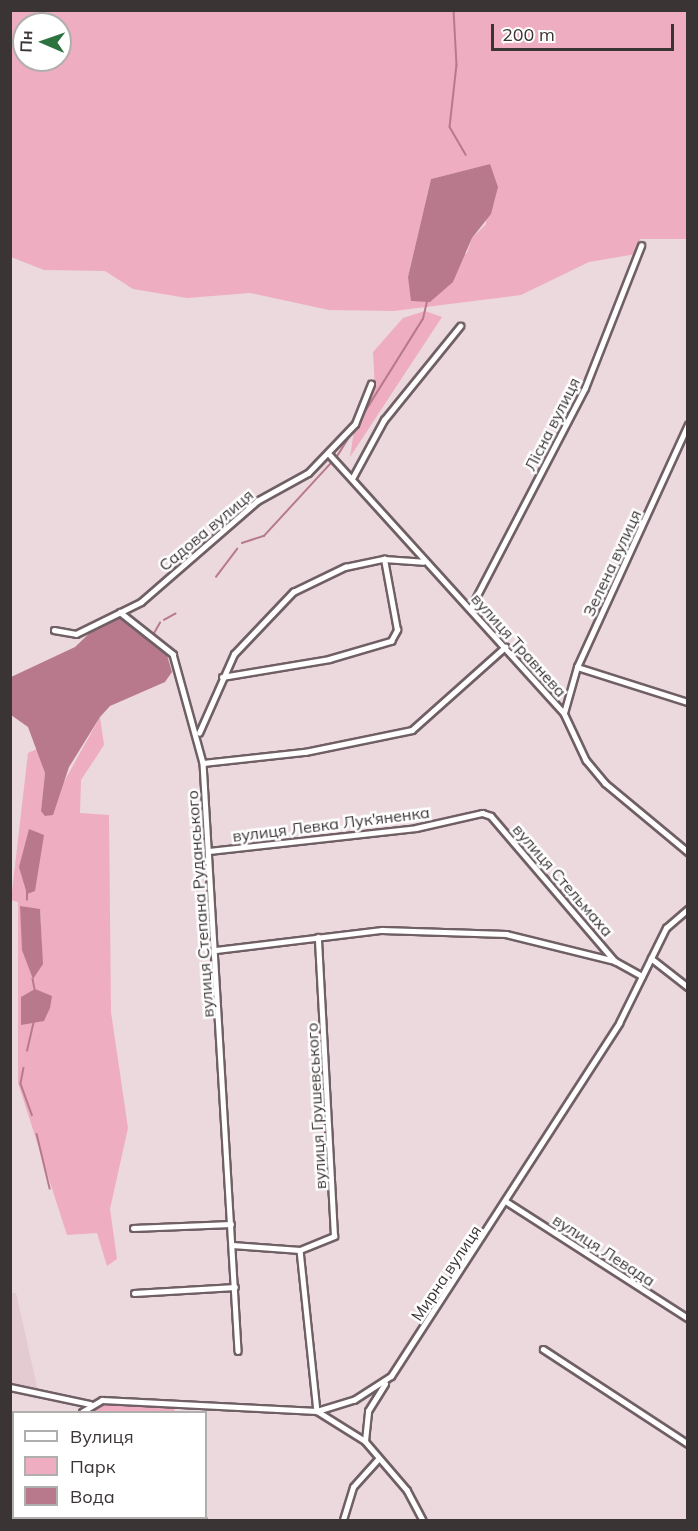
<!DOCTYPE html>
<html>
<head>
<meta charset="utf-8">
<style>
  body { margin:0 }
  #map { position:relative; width:698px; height:1531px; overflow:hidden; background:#ebd9de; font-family:Mulish,sans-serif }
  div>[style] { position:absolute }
  .built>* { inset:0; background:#e4cad1 }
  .green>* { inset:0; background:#eeadc0 }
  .water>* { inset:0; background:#b9798d }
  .stream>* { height:1.5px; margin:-0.75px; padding:0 0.75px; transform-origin:0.75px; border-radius:0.75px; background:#b9798d }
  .roads { filter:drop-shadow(2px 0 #706065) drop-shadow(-2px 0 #706065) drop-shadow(0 2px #706065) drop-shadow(0 -2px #706065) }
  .street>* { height:4.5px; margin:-2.25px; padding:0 2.25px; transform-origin:2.25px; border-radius:2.25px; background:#fff }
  span { translate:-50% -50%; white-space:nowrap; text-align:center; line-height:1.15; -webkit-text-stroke:5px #fff; paint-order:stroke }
  .street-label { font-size:16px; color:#3b3435 }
  .frame { position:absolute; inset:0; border:12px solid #3b3435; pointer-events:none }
  .legend { position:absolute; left:12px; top:1411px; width:195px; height:108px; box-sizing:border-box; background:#fff; border:2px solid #b1aeae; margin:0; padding:8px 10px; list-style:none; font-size:18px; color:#3b3435 }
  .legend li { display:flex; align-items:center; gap:12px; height:30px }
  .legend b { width:30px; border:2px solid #b1aeae }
  .north { position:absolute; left:12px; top:12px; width:60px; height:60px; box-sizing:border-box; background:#fff; border:2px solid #b1aeae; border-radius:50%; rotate:272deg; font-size:16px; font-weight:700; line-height:24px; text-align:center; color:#3b3435 }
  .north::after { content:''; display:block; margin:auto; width:21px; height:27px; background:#2c7340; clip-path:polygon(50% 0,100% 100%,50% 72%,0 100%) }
  .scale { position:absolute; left:491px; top:24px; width:183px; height:27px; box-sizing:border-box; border:3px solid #3b3435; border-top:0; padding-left:8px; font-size:18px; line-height:21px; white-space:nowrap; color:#3b3435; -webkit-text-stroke:4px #fff; paint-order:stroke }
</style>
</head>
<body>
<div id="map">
  <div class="built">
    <div style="clip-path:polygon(11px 1293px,16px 1293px,38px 1391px,11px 1383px)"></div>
  </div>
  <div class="green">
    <div style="clip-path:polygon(evenodd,10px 11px,687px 11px,687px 239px,640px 239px,636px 254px,589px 262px,521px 295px,394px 311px,329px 310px,250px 293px,187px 298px,133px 289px,105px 271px,44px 270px,11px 257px,10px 11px,24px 24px,60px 24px,60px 60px,24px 60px,24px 24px,10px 11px,490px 164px,486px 224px,472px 238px,467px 253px,408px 277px,431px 179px,490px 164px)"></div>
    <div style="clip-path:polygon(425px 311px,442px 317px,350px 457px,354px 431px,375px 389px,373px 352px,403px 318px)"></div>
    <div style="clip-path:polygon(evenodd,100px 717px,104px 745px,81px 780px,80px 813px,109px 815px,111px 1012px,128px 1128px,110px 1209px,117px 1259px,107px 1266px,97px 1233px,67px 1235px,18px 1083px,18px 902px,11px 900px,28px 753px,37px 749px,45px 773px,41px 811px,55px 798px,100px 717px,20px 906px,40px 910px,42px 949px,20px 906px)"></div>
    <div style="clip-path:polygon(103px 1403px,175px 1408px,174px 1412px,85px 1412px)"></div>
  </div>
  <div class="water">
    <div style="clip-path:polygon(490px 164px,498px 187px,491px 214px,472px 238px,453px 282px,430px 302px,411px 301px,408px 277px,431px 179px)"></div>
    <div style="clip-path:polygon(118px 614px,167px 655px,172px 672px,165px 682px,110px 706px,100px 717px,69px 767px,53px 815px,45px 816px,41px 811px,45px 773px,28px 727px,11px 715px,11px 677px,75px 647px,100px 623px)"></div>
    <div style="clip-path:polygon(29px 829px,44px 835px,35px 891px,27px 894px,19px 867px)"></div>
    <div style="clip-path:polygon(20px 906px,40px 909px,43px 964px,33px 979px,22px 950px)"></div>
    <div style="clip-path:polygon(35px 989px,52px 996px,50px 1008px,44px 1021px,21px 1025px,21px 997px)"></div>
  </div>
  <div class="stream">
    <div style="left:454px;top:10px;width:55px;rotate:86.9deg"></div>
    <div style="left:457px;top:65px;width:62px;rotate:96.4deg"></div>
    <div style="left:450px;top:127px;width:32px;rotate:60deg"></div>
    <div style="left:336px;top:458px;width:164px;rotate:-58deg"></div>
    <div style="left:423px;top:319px;width:17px;rotate:-77deg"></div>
    <div style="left:242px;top:543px;width:23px;rotate:-18deg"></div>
    <div style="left:264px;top:536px;width:100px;rotate:-47.4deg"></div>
    <div style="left:216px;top:577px;width:35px;rotate:-53deg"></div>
    <div style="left:164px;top:620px;width:13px;rotate:-29deg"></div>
    <div style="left:153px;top:635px;width:14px;rotate:-60deg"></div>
    <div style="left:27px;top:900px;width:8px;rotate:-90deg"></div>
    <div style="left:33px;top:979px;width:10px;rotate:79deg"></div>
    <div style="left:27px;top:1051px;width:28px;rotate:-77deg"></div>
    <div style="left:24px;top:1068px;width:16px;rotate:101deg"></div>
    <div style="left:21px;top:1084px;width:33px;rotate:70deg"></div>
    <div style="left:37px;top:1134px;width:56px;rotate:76.5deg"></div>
  </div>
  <div class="roads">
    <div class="street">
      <div style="left:330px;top:455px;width:348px;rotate:47.8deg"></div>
      <div style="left:564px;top:713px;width:52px;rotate:64.9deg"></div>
      <div style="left:586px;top:760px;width:30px;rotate:50deg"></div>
      <div style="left:605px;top:783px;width:108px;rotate:39.7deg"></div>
      <div style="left:353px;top:477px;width:65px;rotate:-61.5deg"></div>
      <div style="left:384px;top:420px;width:121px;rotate:-51deg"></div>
      <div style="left:471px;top:607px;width:247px;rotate:-62.5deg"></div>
      <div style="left:585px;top:388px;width:153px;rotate:-68.5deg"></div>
      <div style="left:120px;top:612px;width:68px;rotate:38.4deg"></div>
      <div style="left:173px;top:654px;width:113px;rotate:74.6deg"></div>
      <div style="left:203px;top:763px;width:589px;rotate:86.59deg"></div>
      <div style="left:54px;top:630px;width:22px;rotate:10deg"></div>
      <div style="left:76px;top:634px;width:72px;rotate:-26.2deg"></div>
      <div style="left:141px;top:602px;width:154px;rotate:-41deg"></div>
      <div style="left:257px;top:501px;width:58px;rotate:-28.8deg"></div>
      <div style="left:308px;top:473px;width:68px;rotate:-46.2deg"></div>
      <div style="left:355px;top:424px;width:43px;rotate:-68.2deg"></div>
      <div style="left:577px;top:667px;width:116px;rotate:17.5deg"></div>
      <div style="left:222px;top:677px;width:109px;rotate:-9.5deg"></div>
      <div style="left:329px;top:659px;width:65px;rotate:-16.2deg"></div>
      <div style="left:391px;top:641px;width:13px;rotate:-61deg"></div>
      <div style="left:397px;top:630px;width:72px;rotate:-100.4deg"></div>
      <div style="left:564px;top:713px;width:48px;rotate:-74.2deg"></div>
      <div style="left:577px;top:667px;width:266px;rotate:-65.4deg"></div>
      <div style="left:199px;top:733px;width:86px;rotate:-66.1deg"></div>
      <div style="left:234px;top:654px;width:86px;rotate:-46.4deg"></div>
      <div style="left:293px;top:592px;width:58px;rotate:-25.7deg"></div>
      <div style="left:345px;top:567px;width:40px;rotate:-12deg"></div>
      <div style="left:384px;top:559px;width:39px;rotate:4deg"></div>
      <div style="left:203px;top:763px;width:103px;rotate:-6.2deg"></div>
      <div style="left:305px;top:752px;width:109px;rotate:-11.6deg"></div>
      <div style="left:412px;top:730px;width:125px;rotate:-41.7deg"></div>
      <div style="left:209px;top:851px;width:208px;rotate:-6.3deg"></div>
      <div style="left:416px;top:828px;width:68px;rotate:-12.8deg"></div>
      <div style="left:482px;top:813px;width:9px;rotate:18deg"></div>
      <div style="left:491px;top:816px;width:191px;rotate:49.5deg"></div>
      <div style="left:216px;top:950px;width:167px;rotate:-6.9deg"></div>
      <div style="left:382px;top:930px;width:124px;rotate:1.8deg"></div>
      <div style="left:506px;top:934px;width:112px;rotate:13.9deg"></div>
      <div style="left:615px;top:961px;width:31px;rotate:29deg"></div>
      <div style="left:651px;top:958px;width:47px;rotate:38.1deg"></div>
      <div style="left:507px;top:1202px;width:215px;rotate:32.7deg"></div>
      <div style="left:133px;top:1228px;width:98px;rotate:-2.3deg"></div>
      <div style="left:232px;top:1245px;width:68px;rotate:4.2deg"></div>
      <div style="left:300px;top:1250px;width:162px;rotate:84deg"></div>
      <div style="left:317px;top:1411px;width:57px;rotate:32deg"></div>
      <div style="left:365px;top:1441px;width:65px;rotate:49.4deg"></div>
      <div style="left:407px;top:1490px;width:34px;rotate:62deg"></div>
      <div style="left:300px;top:1250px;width:37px;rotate:-22deg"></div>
      <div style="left:334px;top:1236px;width:299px;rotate:-93.1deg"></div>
      <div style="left:134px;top:1293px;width:101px;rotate:-3.4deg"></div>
      <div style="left:543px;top:1349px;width:173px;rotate:33.2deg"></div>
      <div style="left:10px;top:1387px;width:82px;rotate:12deg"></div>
      <div style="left:82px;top:1412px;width:23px;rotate:-31deg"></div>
      <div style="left:102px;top:1400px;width:215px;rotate:2.9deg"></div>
      <div style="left:317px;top:1411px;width:39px;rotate:-17deg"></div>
      <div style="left:354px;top:1400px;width:44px;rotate:-33deg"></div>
      <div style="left:391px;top:1376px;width:420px;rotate:-57.1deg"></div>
      <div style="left:619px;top:1023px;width:106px;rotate:-63.7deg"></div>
      <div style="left:666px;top:928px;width:29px;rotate:-41deg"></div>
      <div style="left:365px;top:1441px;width:30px;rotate:-84deg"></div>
      <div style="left:368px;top:1411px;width:32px;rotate:-58deg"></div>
      <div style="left:202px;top:1518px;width:2px;rotate:63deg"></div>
      <div style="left:33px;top:1520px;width:2px;rotate:-90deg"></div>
      <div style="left:343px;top:1520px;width:34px;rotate:-73deg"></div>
      <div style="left:353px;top:1487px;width:36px;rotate:-48deg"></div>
    </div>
  </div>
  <div class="street-label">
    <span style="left:552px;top:424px;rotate:-63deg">Лісна вулиця</span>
    <span style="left:206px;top:530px;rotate:-40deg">Садова вулиця</span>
    <span style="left:612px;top:563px;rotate:-65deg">Зелена вулиця</span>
    <span style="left:519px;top:645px;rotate:48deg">вулиця Травнева</span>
    <span style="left:331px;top:824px;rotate:-7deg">вулиця Левка Лук'яненка</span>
    <span style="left:563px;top:880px;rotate:49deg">вулиця Стельмаха</span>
    <span style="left:200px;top:904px;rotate:-94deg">вулиця Степана Руданського</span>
    <span style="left:316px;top:1106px;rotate:-93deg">вулиця Грушевського</span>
    <span style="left:604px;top:1250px;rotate:33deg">вулиця Левада</span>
    <span style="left:446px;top:1273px;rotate:-56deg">Мирна вулиця</span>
  </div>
  <div class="frame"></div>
  <ul class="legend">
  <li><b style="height:8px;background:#fff"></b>Вулиця</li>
  <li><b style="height:16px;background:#eeadc0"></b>Парк</li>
  <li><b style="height:16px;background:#b9798d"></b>Вода</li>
  </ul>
  <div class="north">Пн</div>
  <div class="scale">200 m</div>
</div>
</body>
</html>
